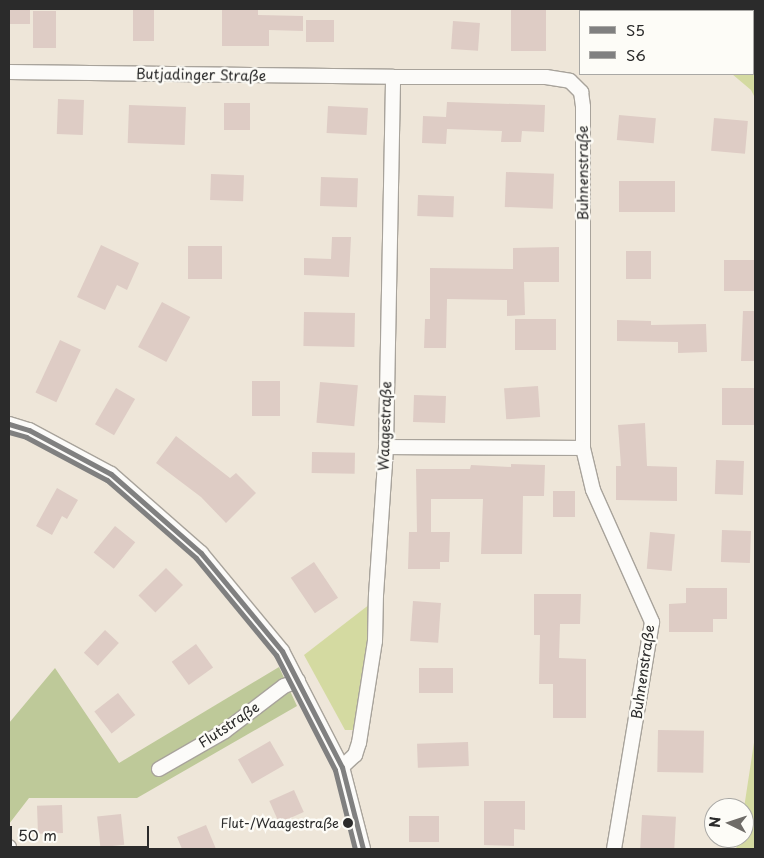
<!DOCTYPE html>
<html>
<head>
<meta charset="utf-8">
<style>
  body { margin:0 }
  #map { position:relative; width:764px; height:858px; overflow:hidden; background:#eee6d9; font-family:"Playpen Sans",sans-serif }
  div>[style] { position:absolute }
  .green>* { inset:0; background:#d4daa1 }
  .forest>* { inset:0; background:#bec999 }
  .building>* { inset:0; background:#deccc5; transform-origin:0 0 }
  .roads { filter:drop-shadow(1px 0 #a8a39b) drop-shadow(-1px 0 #a8a39b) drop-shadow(0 1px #a8a39b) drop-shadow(0 -1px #a8a39b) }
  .minor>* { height:14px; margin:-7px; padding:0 7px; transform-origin:7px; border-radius:7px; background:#fcfbf9 }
  .bus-1>* { height:5px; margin:-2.5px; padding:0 2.5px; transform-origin:2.5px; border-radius:2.5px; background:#808080 }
  .bus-2>* { height:5px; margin:-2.5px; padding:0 2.5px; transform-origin:2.5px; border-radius:2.5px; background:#808080 }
  .dots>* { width:14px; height:14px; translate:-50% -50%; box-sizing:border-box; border:2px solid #fdfcf7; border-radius:50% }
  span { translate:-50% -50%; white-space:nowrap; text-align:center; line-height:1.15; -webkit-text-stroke:5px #fdfcf7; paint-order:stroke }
  .bus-label { font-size:13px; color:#2b2b2b }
  .right { translate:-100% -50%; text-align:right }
  .street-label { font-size:14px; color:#2b2b2b }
  .frame { position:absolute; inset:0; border:10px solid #2b2b2b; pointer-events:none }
  .legend { position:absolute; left:579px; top:10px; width:175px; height:65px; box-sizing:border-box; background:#fdfcf7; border:1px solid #a9a8a5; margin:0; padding:6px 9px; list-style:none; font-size:15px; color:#2b2b2b }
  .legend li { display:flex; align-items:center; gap:10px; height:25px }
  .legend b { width:25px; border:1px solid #a9a8a5 }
  .north { position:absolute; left:704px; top:798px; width:50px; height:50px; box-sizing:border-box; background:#fdfcf7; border:1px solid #a9a8a5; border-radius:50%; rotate:274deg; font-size:14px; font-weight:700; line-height:20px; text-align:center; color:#2b2b2b }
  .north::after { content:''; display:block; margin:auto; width:18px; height:22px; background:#6f6c68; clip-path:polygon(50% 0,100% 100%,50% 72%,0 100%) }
  .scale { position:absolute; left:10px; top:826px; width:139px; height:22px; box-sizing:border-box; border:2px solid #2b2b2b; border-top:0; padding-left:6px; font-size:15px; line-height:18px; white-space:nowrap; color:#2b2b2b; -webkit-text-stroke:4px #fdfcf7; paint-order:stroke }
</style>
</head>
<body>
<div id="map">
  <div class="green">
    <div style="clip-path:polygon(658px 9px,755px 9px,755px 98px,751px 90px,732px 74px,753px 74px,753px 11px,661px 11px)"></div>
    <div style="clip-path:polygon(370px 604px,371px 641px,358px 730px,345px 730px,304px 655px)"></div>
    <div style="clip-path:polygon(755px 736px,755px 849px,736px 849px,739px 838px,744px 838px,744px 808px)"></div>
  </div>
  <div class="forest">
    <div style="clip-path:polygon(279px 667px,297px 706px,137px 798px,29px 798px,9px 824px,9px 723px,55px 668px,119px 763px)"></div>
  </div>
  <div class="building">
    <div style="left:9px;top:9px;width:21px;height:15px"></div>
    <div style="left:133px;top:9px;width:21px;height:32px"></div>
    <div style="clip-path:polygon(222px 9px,258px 9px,258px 15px,303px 16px,303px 31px,269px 30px,269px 46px,222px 46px)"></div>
    <div style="left:511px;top:9px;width:35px;height:42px"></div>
    <div style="left:33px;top:11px;width:23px;height:37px"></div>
    <div style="left:306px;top:20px;width:28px;height:22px"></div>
    <div style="left:453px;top:21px;width:27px;height:28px;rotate:4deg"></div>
    <div style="left:58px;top:99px;width:26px;height:35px;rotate:2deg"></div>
    <div style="clip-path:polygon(447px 102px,545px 105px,544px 132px,522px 131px,521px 142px,501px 142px,502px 131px,447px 129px,446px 144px,422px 143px,423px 116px,446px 117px)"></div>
    <div style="left:224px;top:103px;width:26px;height:27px"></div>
    <div style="left:129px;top:105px;width:57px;height:38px;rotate:2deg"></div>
    <div style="left:328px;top:106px;width:40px;height:27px;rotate:3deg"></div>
    <div style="left:619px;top:115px;width:37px;height:25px;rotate:5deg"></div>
    <div style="left:714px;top:118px;width:34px;height:33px;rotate:5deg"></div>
    <div style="left:506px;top:172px;width:48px;height:35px;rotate:2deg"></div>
    <div style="left:211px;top:174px;width:33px;height:26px;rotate:2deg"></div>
    <div style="left:321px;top:177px;width:37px;height:29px;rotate:2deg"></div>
    <div style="left:675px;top:181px;width:31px;height:56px;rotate:90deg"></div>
    <div style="left:418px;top:195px;width:36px;height:21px;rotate:2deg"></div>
    <div style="clip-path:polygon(332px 237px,351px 237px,349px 277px,304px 275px,304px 258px,331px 259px)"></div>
    <div style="clip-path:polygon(101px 245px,139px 263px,127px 290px,117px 285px,105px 310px,77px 297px)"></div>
    <div style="left:188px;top:246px;width:34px;height:33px"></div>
    <div style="clip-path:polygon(559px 247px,559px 282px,524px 282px,525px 315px,507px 316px,507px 300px,447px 299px,446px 348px,424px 348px,425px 319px,430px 319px,430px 268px,513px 269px,513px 248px)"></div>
    <div style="left:626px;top:251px;width:25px;height:28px"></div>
    <div style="left:724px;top:260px;width:31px;height:31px"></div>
    <div style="left:162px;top:302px;width:32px;height:51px;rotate:28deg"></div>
    <div style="clip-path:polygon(743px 311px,755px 311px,755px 361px,741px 361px)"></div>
    <div style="left:304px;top:312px;width:51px;height:34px;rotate:1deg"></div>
    <div style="left:515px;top:319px;width:41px;height:31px"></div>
    <div style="clip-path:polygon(617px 320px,651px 321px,651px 325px,706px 324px,707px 352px,678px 353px,678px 342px,617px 341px)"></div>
    <div style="left:60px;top:340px;width:23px;height:58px;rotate:25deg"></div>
    <div style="left:252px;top:381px;width:28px;height:35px"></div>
    <div style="left:320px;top:382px;width:38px;height:41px;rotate:5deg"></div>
    <div style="left:538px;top:386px;width:31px;height:34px;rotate:86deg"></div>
    <div style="left:116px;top:388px;width:22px;height:42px;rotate:30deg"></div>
    <div style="left:755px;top:388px;width:37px;height:33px;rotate:90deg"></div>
    <div style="left:414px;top:395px;width:32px;height:27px;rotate:2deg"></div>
    <div style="clip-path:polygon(645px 423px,647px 466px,677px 467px,677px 501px,616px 500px,616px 466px,621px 466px,618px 425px)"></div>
    <div style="clip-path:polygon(176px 436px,230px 478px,236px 473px,256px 493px,226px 523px,201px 497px,156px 463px)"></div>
    <div style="left:312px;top:452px;width:43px;height:21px;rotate:1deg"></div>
    <div style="left:716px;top:460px;width:28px;height:34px;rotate:2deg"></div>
    <div style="clip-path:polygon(511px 464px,545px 465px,544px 496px,523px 496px,522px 554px,481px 554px,483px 499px,431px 499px,431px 532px,450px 532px,449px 562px,440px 562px,440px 569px,408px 569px,409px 532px,417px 532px,416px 469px,470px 469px,471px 465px,511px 467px)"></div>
    <div style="clip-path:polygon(57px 488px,78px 500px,67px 519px,62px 516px,52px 535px,36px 526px)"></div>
    <div style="left:553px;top:491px;width:22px;height:26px"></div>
    <div style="left:115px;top:526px;width:26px;height:34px;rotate:39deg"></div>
    <div style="left:722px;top:530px;width:29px;height:32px;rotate:2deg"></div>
    <div style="left:650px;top:532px;width:25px;height:37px;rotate:5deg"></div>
    <div style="left:314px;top:562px;width:43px;height:28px;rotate:56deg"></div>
    <div style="left:166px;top:568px;width:24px;height:39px;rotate:45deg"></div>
    <div style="clip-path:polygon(686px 588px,727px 588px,727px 619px,713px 619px,713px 632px,669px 632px,669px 604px,686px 603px)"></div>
    <div style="clip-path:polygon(534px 594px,581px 594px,580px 624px,560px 624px,559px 658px,586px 659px,586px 718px,553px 718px,553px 684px,539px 684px,540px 635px,534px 635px)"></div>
    <div style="left:413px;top:601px;width:28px;height:40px;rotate:4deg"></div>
    <div style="left:105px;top:630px;width:19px;height:31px;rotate:43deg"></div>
    <div style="left:196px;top:644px;width:29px;height:30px;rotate:54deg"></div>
    <div style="left:419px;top:668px;width:34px;height:25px"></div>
    <div style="left:118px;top:693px;width:28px;height:30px;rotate:52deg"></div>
    <div style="left:658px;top:730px;width:46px;height:42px;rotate:1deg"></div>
    <div style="left:270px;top:741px;width:28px;height:37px;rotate:60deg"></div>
    <div style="left:468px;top:742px;width:24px;height:51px;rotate:88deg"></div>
    <div style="left:294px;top:790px;width:24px;height:27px;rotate:66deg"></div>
    <div style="clip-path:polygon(484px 801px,525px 801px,525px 830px,514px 829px,514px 846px,484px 845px)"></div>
    <div style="left:62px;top:805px;width:28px;height:25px;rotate:88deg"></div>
    <div style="left:121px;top:814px;width:31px;height:24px;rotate:84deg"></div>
    <div style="left:642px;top:815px;width:34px;height:34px;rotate:3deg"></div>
    <div style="left:409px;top:816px;width:30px;height:26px"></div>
    <div style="clip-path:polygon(206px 825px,216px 849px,182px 849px,177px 837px)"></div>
  </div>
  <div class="roads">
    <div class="minor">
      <div style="left:9px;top:72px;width:384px;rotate:0.7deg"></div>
      <div style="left:393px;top:77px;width:153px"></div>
      <div style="left:546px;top:77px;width:24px;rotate:9deg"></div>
      <div style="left:570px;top:81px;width:16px;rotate:45deg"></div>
      <div style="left:581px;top:92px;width:15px;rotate:82deg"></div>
      <div style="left:583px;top:107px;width:341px;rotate:90deg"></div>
      <div style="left:583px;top:448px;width:43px;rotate:76.6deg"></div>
      <div style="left:593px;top:490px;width:145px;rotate:65.9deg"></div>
      <div style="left:652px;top:622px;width:230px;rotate:99.5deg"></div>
      <div style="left:9px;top:424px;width:21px;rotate:17deg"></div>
      <div style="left:29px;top:430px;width:93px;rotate:28.2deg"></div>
      <div style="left:111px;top:474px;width:120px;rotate:41.3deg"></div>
      <div style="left:201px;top:553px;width:127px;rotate:50.4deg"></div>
      <div style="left:282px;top:651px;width:131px;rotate:62.7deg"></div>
      <div style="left:342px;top:767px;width:85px;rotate:75.6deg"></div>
      <div style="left:386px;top:447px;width:197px;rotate:0.3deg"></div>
      <div style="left:342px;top:767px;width:18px;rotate:-43deg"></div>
      <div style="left:355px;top:755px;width:13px;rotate:-72deg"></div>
      <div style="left:359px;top:743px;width:103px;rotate:-81.1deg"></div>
      <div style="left:375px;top:641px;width:46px;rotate:-88.8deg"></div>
      <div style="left:376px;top:595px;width:148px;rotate:-86.1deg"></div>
      <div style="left:386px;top:447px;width:370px;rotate:-88.9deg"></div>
      <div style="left:159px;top:769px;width:76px;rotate:-29.9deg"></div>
      <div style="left:225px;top:731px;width:74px;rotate:-37.3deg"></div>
      <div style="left:284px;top:686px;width:15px;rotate:-20deg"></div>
      <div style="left:9px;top:847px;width:2px;rotate:90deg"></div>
    </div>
  </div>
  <div class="bus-1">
    <div style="left:9px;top:424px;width:21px;rotate:17deg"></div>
    <div style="left:29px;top:430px;width:93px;rotate:28.2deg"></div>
    <div style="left:111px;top:474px;width:120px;rotate:41.3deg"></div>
    <div style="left:201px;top:553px;width:127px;rotate:50.4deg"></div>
    <div style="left:282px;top:651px;width:131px;rotate:62.7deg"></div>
    <div style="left:342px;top:767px;width:85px;rotate:75.6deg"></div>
  </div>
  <div class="bus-2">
    <div style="left:9px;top:432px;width:18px;rotate:16deg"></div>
    <div style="left:26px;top:437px;width:92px;rotate:28deg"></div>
    <div style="left:107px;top:480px;width:118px;rotate:41.2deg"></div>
    <div style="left:196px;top:558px;width:126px;rotate:50.5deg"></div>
    <div style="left:276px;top:655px;width:129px;rotate:62.8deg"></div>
    <div style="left:335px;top:770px;width:81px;rotate:75.8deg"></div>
  </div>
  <div class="dots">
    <div style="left:348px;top:823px;background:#2b2b2b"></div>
  </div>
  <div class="bus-label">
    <span class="right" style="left:339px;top:823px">Flut-/Waagestraße</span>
  </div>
  <div class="street-label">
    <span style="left:201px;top:75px;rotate:1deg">Butjadinger Straße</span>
    <span style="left:583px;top:173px;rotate:-90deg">Buhnenstraße</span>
    <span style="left:385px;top:426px;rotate:-88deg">Waagestraße</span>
    <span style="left:643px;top:672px;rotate:-82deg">Buhnenstraße</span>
    <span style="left:229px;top:725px;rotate:-34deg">Flutstraße</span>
  </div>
  <div class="frame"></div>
  <ul class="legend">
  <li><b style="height:6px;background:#808080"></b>S5</li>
  <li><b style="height:6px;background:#808080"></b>S6</li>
  </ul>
  <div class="north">N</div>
  <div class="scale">50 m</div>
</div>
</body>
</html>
